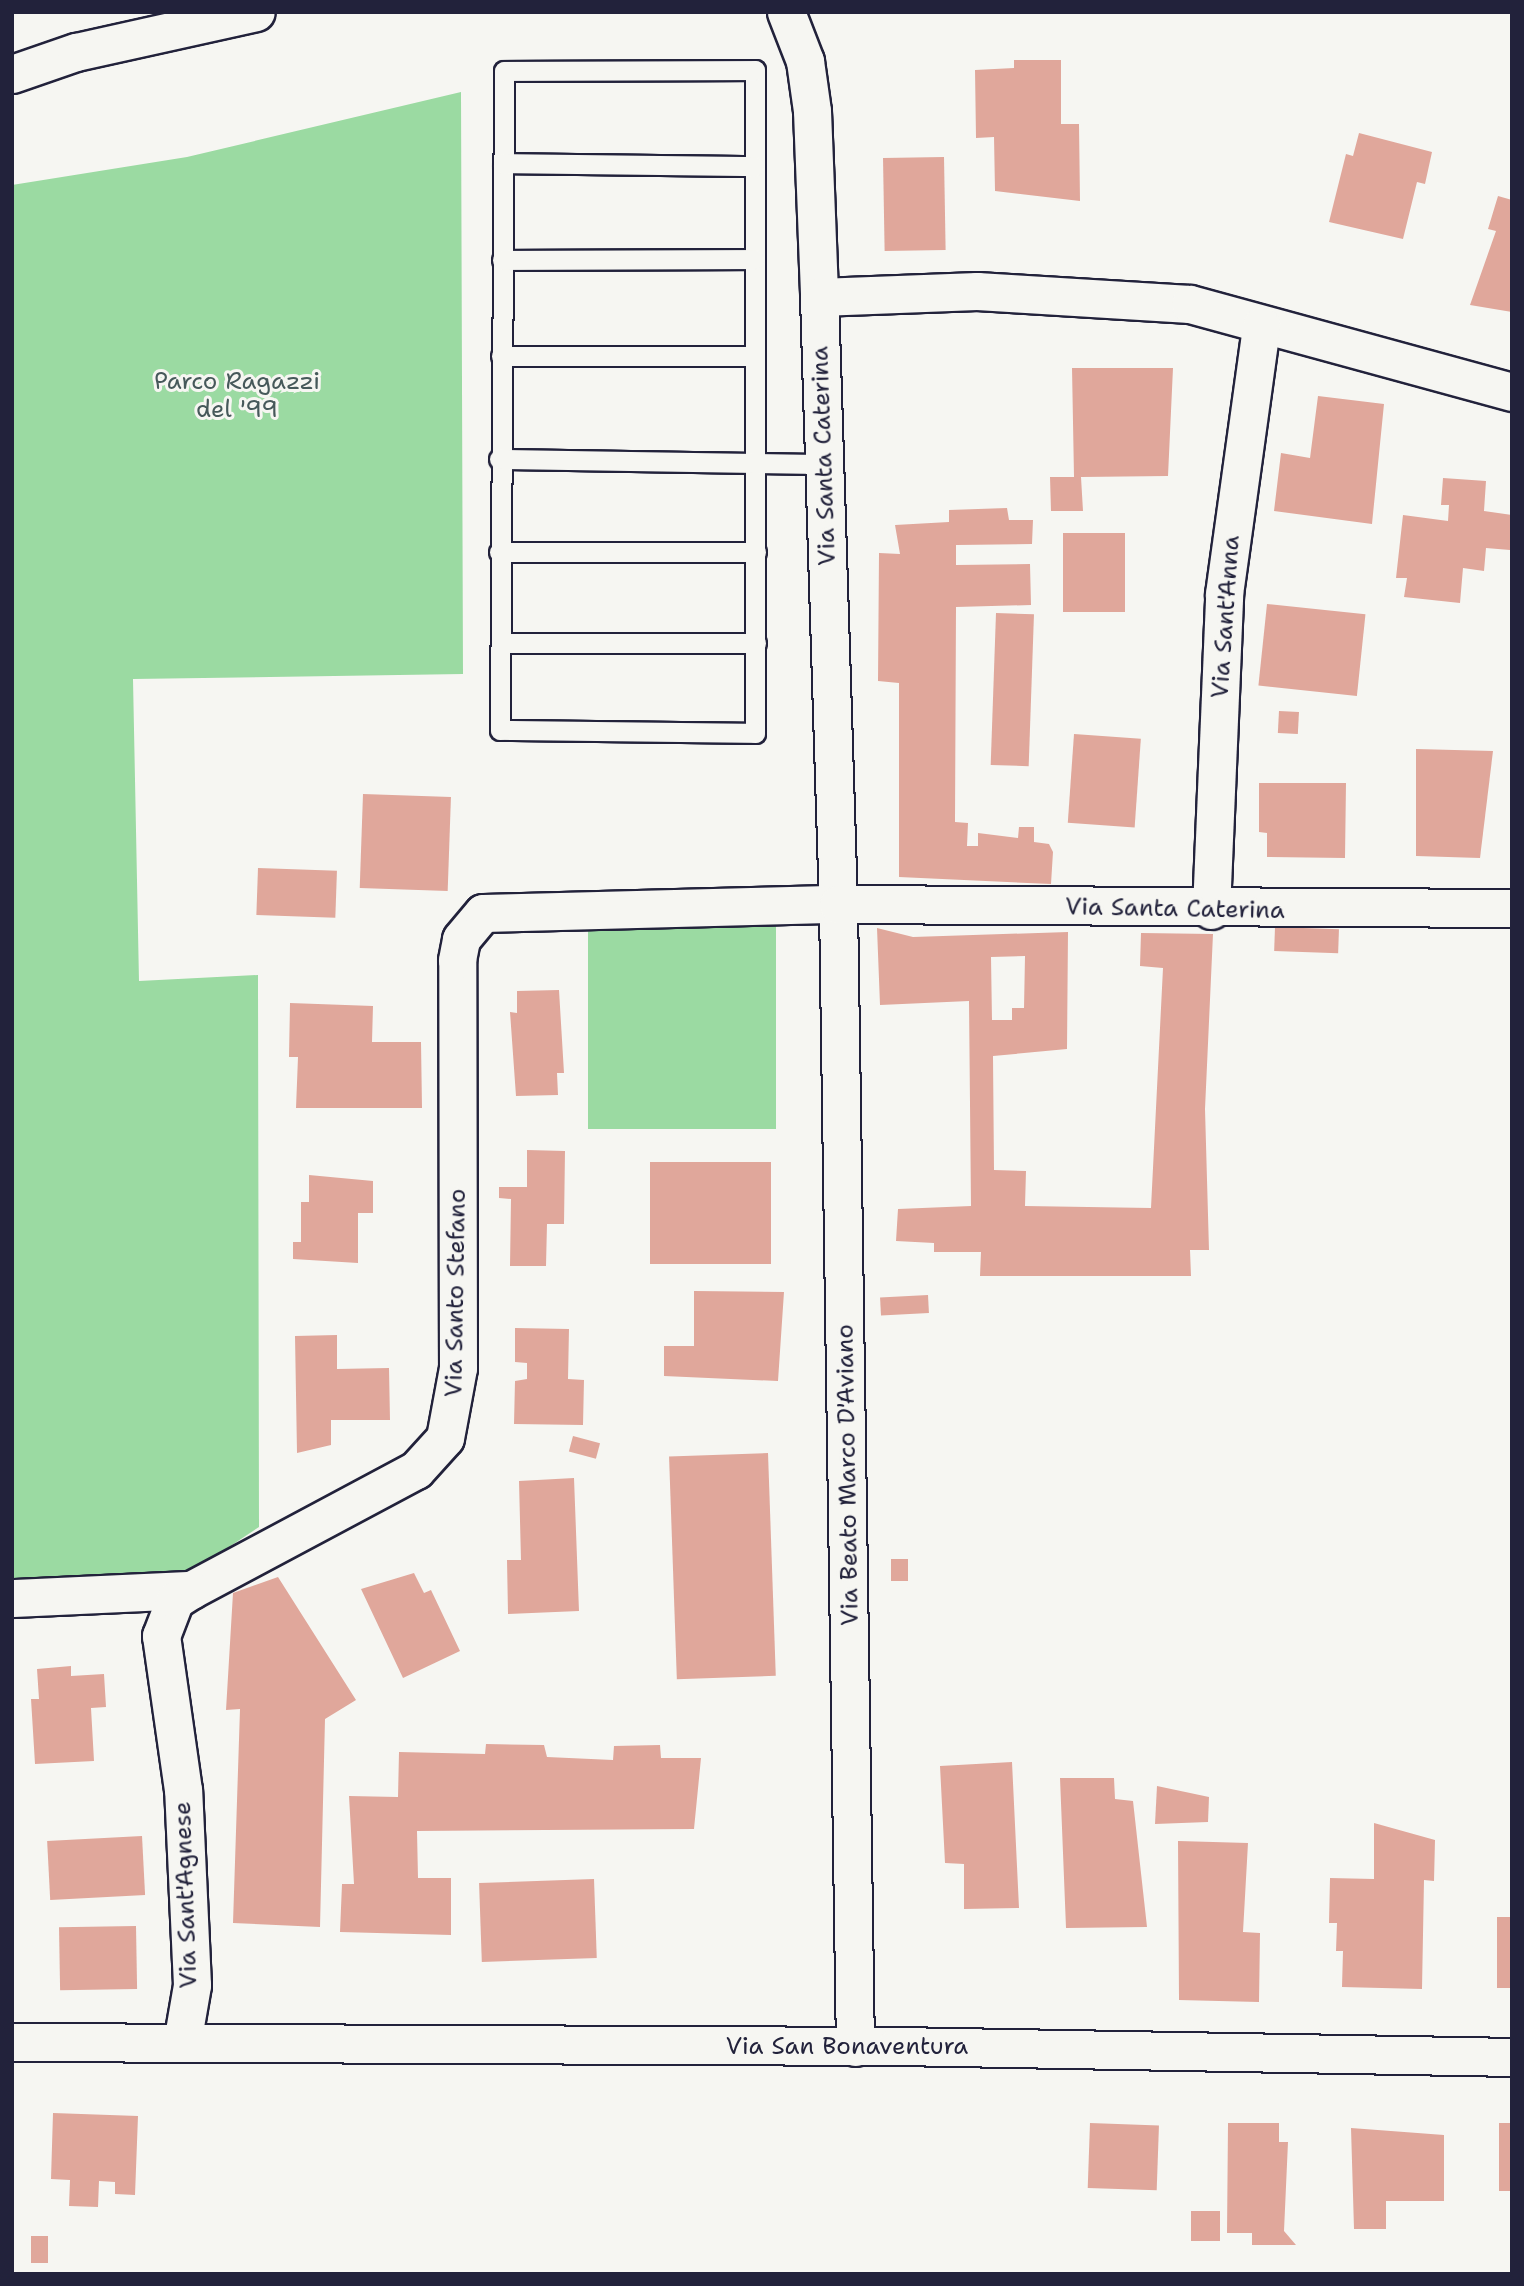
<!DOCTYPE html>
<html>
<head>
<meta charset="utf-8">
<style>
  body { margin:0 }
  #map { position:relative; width:1524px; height:2286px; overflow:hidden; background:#f6f6f2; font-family:"Shantell Sans",sans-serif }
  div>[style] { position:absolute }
  .green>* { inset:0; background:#9bdaa2; transform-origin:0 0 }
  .building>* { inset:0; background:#e0a79b; transform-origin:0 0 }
  .roads { filter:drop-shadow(2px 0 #22223b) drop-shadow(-2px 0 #22223b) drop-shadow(0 2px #22223b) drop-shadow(0 -2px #22223b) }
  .lane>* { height:19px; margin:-9.5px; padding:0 9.5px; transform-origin:9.5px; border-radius:9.5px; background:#f6f6f2 }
  .street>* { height:37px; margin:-18.5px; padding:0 18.5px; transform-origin:18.5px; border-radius:18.5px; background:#f6f6f2 }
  span { translate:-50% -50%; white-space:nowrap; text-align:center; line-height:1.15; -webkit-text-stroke:6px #f6f6f2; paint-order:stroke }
  .park-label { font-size:24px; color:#46595a }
  .street-label { font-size:24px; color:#22223b }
  .frame { position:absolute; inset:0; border:14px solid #22223b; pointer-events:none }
</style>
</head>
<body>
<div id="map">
  <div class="green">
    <div style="clip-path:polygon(461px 92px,463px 674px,133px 679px,139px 981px,258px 975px,259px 1527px,184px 1577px,12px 1584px,12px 185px,187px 157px)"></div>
    <div style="left:776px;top:918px;width:211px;height:188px;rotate:90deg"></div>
  </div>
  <div class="building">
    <div style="clip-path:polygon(1014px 60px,1061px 60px,1061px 124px,1079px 124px,1080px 201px,995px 191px,994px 137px,976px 138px,975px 70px,1014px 68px)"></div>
    <div style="clip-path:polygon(1359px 133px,1432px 152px,1425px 184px,1417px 182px,1403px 239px,1329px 222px,1346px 154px,1353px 156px)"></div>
    <div style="left:944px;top:157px;width:93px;height:61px;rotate:89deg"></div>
    <div style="clip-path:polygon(1498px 196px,1512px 200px,1512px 312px,1470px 305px,1496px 231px,1488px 229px)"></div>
    <div style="clip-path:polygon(1072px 368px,1173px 368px,1168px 476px,1081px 477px,1083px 511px,1051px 511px,1050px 477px,1074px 477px)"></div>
    <div style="clip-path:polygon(1318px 396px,1384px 404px,1372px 524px,1274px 511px,1281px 453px,1310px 458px)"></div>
    <div style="clip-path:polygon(1443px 478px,1486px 481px,1484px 511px,1512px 515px,1510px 550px,1486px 548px,1484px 571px,1463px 568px,1460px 603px,1404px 597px,1407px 578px,1396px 578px,1403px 515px,1448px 521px,1449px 505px,1441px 505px)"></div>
    <div style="clip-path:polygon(1007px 508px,1009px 520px,1033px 520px,1032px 544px,956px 545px,956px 565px,1030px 564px,1031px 605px,956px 607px,955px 822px,968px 823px,967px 846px,978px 846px,978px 833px,1018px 838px,1019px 827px,1034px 827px,1034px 842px,1049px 844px,1053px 852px,1051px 884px,899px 877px,899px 683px,878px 681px,879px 553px,900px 554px,895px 525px,949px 522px,949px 510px)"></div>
    <div style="left:1063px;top:533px;width:62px;height:79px"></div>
    <div style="left:1267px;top:604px;width:99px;height:82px;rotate:6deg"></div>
    <div style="left:996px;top:613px;width:38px;height:152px;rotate:2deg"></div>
    <div style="left:1279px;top:711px;width:20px;height:22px;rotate:3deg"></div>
    <div style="left:1074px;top:734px;width:67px;height:89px;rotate:4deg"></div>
    <div style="clip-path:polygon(1416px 749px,1493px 751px,1480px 858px,1416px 856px)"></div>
    <div style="clip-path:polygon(1259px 783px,1346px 783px,1345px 858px,1267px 857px,1267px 833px,1259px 832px)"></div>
    <div style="left:363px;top:794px;width:88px;height:94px;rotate:2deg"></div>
    <div style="left:258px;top:868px;width:79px;height:47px;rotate:2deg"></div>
    <div style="left:1275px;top:927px;width:64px;height:24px;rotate:2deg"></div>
    <div style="clip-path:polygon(evenodd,877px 928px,913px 937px,1068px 932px,1067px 1049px,993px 1056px,994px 1170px,1026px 1171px,1025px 1206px,1151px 1208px,1163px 968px,1140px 966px,1141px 933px,1213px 934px,1205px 1109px,1209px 1250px,1190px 1250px,1191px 1276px,980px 1276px,981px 1252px,934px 1252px,934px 1243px,896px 1241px,898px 1209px,971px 1206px,969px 1001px,880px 1005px,877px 928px,1025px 956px,1024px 1008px,1012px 1008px,1012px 1020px,992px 1020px,991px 957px,1025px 956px)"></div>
    <div style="clip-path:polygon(559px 990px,564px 1073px,557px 1073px,558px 1095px,516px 1096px,510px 1012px,517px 1013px,517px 991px)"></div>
    <div style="clip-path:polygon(290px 1003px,373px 1006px,372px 1042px,421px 1042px,422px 1108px,296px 1108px,298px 1057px,289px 1057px)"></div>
    <div style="clip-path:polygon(527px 1150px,565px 1151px,564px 1224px,547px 1224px,546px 1266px,510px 1266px,511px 1199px,499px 1198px,499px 1187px,527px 1187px)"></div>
    <div style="left:650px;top:1162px;width:121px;height:102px"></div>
    <div style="clip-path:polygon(309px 1175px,373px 1181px,373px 1213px,358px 1213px,358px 1263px,293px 1259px,293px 1242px,301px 1242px,301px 1202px,309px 1202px)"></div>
    <div style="clip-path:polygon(694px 1291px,784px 1292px,778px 1381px,664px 1376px,664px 1346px,694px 1346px)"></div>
    <div style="left:928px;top:1295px;width:18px;height:48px;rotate:87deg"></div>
    <div style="clip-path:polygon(515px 1328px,569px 1329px,568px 1379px,584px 1380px,583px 1425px,514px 1424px,515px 1381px,527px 1379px,527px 1363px,515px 1362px)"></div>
    <div style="clip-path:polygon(337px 1335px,337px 1369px,389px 1368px,390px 1420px,331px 1420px,331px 1445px,297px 1453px,295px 1336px)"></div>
    <div style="left:573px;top:1436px;width:28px;height:16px;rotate:15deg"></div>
    <div style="left:768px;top:1453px;width:223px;height:99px;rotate:88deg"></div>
    <div style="clip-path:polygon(574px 1478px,579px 1611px,508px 1614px,507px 1560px,521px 1560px,519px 1481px)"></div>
    <div style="left:891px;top:1559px;width:17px;height:22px"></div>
    <div style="clip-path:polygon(414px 1573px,424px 1593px,431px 1590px,460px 1651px,403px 1678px,361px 1589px)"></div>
    <div style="clip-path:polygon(278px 1577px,356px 1700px,325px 1719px,320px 1927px,233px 1923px,240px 1709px,226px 1710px,233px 1593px)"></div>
    <div style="clip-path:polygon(71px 1666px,71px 1676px,104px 1674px,106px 1707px,91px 1708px,94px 1761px,35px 1764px,31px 1699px,39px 1699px,37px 1669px)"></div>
    <div style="clip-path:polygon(486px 1744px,544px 1745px,547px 1757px,613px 1760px,614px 1746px,660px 1745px,661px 1758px,701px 1758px,694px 1829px,417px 1831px,418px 1878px,451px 1878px,451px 1935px,340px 1932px,342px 1884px,354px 1884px,349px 1796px,398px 1797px,399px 1752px,485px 1754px)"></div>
    <div style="clip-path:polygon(1012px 1762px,1019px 1908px,964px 1909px,964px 1864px,945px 1863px,940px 1766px)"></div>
    <div style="clip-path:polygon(1060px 1778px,1114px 1778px,1115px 1799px,1133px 1801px,1147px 1927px,1066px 1928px)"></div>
    <div style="clip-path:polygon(1157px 1786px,1209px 1797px,1208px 1822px,1155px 1824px)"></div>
    <div style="clip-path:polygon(1374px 1823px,1435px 1840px,1434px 1881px,1424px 1880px,1422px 1989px,1342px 1987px,1343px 1951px,1336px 1951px,1337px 1923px,1329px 1923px,1330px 1878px,1374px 1879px)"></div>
    <div style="left:142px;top:1836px;width:59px;height:95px;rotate:87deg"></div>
    <div style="clip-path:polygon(1178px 1841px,1248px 1843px,1243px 1932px,1260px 1933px,1259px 2002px,1179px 2000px)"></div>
    <div style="left:594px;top:1879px;width:79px;height:115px;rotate:88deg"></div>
    <div style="left:1497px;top:1917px;width:15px;height:71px"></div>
    <div style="left:136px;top:1926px;width:63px;height:77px;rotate:89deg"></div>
    <div style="clip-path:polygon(53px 2113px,138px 2116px,135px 2195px,115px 2194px,115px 2182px,99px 2181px,98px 2207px,69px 2206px,70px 2180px,51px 2179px)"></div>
    <div style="left:1090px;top:2123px;width:69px;height:65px;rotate:2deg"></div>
    <div style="clip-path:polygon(1228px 2123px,1279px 2123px,1279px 2142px,1288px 2142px,1284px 2231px,1296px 2245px,1252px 2245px,1252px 2233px,1227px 2233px)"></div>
    <div style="left:1499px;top:2123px;width:13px;height:68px"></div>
    <div style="clip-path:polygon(1351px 2128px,1444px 2135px,1444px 2201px,1386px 2201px,1386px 2229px,1354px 2229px)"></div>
    <div style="left:1191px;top:2211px;width:29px;height:30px"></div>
    <div style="left:31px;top:2236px;width:17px;height:27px"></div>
  </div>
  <div class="roads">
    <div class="lane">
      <div style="left:755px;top:70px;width:663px;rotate:90deg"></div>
      <div style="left:755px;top:733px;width:255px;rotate:-179.3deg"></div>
      <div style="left:500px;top:730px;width:659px;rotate:-89.65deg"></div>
      <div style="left:504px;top:71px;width:251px;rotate:-0.2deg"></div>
      <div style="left:503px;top:163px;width:251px;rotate:0.7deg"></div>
      <div style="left:502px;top:260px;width:252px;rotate:-0.2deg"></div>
      <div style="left:501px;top:356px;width:253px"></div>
      <div style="left:499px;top:459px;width:325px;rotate:0.9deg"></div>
      <div style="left:499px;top:552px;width:257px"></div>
      <div style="left:501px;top:643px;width:255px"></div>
    </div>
    <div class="street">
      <div style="left:786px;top:12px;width:53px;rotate:68.8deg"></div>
      <div style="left:805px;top:61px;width:50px;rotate:82deg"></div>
      <div style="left:812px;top:111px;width:186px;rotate:87.8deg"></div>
      <div style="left:819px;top:297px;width:607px;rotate:88.21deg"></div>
      <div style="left:838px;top:904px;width:1143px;rotate:89.15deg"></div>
      <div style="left:12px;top:74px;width:68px;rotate:-19deg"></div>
      <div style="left:76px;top:52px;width:184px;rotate:-12.5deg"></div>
      <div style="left:819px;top:297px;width:158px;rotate:-2.2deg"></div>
      <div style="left:977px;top:291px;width:213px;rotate:3.5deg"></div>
      <div style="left:1190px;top:304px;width:334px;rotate:15.3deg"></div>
      <div style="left:1211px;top:910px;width:316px;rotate:-87.6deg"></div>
      <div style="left:1224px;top:594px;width:271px;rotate:-82.1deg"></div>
      <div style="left:12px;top:1598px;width:179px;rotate:-2.6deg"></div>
      <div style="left:191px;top:1590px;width:255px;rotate:-28.1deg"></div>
      <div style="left:416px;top:1470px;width:43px;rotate:-47.8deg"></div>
      <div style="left:445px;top:1438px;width:71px;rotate:-79.5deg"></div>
      <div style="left:458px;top:1368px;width:408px;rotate:-90.1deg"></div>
      <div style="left:457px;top:960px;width:21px;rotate:-79deg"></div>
      <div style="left:461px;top:939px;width:34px;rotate:-50deg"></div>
      <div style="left:483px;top:913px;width:355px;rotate:-1.5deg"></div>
      <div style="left:838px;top:904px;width:674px;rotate:0.34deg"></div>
      <div style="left:12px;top:2042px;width:885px;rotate:0.26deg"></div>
      <div style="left:897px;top:2046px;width:615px;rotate:1.02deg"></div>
      <div style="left:182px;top:2043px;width:59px;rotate:-80.2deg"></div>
      <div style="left:192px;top:1985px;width:195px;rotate:-92.6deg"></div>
      <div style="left:183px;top:1790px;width:156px;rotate:-98.1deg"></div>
      <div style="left:161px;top:1636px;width:39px;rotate:-69deg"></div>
      <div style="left:175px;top:1600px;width:19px;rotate:-32deg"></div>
    </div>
  </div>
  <div class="park-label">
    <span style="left:237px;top:396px">Parco Ragazzi<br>del '99</span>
  </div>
  <div class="street-label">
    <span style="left:824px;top:456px;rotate:-92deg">Via Santa Caterina</span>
    <span style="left:1226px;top:617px;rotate:-86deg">Via Sant'Anna</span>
    <span style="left:1175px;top:909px;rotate:1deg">Via Santa Caterina</span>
    <span style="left:456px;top:1293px;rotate:-89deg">Via Santo Stefano</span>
    <span style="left:848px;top:1475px;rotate:-91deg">Via Beato Marco D'Aviano</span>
    <span style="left:186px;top:1895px;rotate:-92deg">Via Sant'Agnese</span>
    <span style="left:847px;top:2047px">Via San Bonaventura</span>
  </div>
  <div class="frame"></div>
</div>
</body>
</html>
